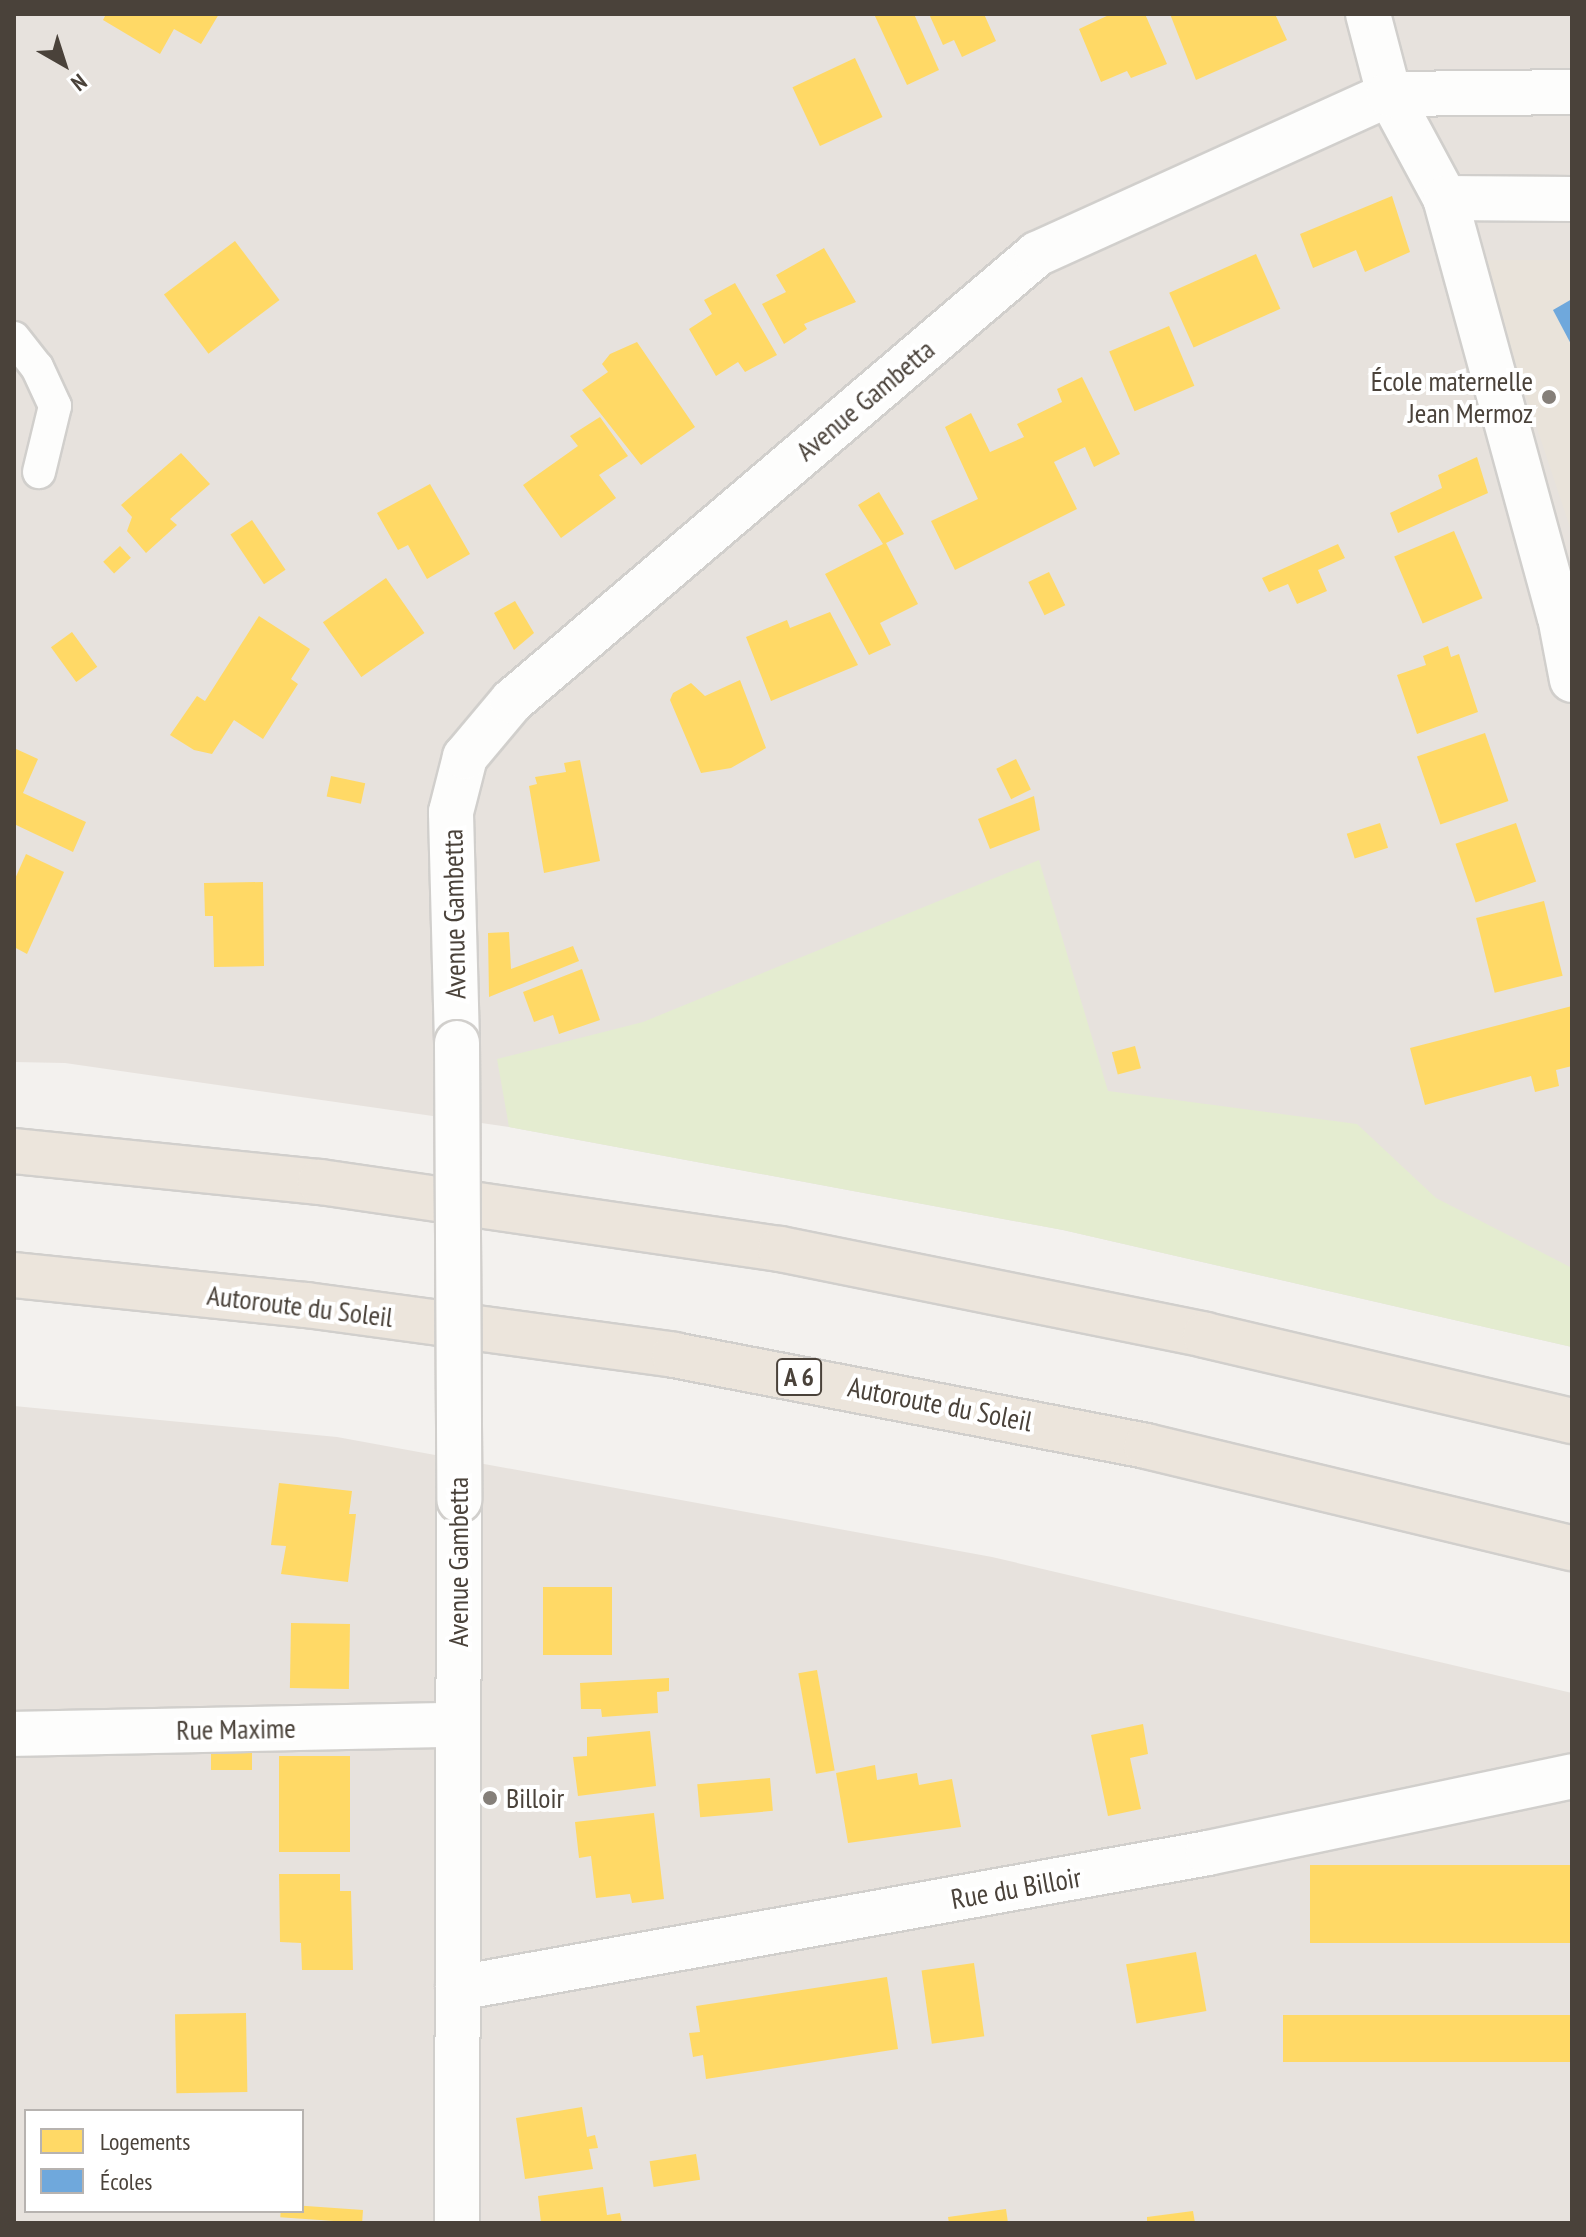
<!DOCTYPE html>
<html>
<head>
<meta charset="utf-8">
<style>
  body { margin:0 }
  #map { position:relative; width:1586px; height:2237px; overflow:hidden; background:#f3f1ee; font-family:"PT Sans Narrow",sans-serif }
  div>[style] { position:absolute }
  .residential>* { inset:0; background:#e7e2dd }
  .education>* { inset:0; background:#e9e3da }
  .green>* { inset:0; background:#e4ecd0 }
  .homes>* { inset:0; background:#ffd966; transform-origin:0 0 }
  .schools>* { inset:0; background:#6fa8dc }
  .roads { filter:drop-shadow(2px 0 #d1cfcc) drop-shadow(-2px 0 #d1cfcc) drop-shadow(0 2px #d1cfcc) drop-shadow(0 -2px #d1cfcc) }
  .lane>* { height:32px; margin:-16px; padding:0 16px; transform-origin:16px; border-radius:16px; background:#fdfdfc }
  .street>* { height:44px; margin:-22px; padding:0 22px; transform-origin:22px; border-radius:22px; background:#fdfdfc }
  .highway>* { height:44px; margin:-22px; padding:0 22px; transform-origin:22px; border-radius:22px; background:#ece5dc }
  .bridges { filter:drop-shadow(2px 0 #d1cfcc) drop-shadow(-2px 0 #d1cfcc) drop-shadow(0 2px #d1cfcc) drop-shadow(0 -2px #d1cfcc) }
  .street-bridge>* { height:44px; margin:-22px; padding:0 22px; transform-origin:22px; border-radius:22px; background:#fdfdfc }
  .dots>* { width:22px; height:22px; translate:-50% -50%; box-sizing:border-box; border:4px solid #fff; border-radius:50% }
  span { translate:-50% -50%; white-space:nowrap; text-align:center; line-height:1.15; -webkit-text-stroke:8px #fff; paint-order:stroke }
  .shield-label span { padding:2px 6px; background:#fff; border:2px solid; border-radius:6px; -webkit-text-stroke-width:0 }
  .shield-label { font-size:26px; color:#4a423a; font-weight:700 }
  .poi-label { font-size:28px; color:#4a423a }
  .right { translate:-100% -50%; text-align:right }
  .left { translate:0 -50%; text-align:left }
  .street-label { font-size:28px; color:#4a423a }
  .frame { position:absolute; inset:0; border:16px solid #4a423a; pointer-events:none }
  .legend { position:absolute; left:24px; top:2109px; width:280px; height:104px; box-sizing:border-box; background:#fff; border:2px solid #b7b3b0; margin:0; padding:10px 14px; list-style:none; font-size:24px; color:#4a423a }
  .legend li { display:flex; align-items:center; gap:16px; height:40px }
  .legend b { width:40px; border:2px solid #b7b3b0 }
  .north { position:absolute; left:24px; top:24px; width:80px; height:80px; -webkit-text-stroke:6px #fff; paint-order:stroke; rotate:141deg; font-size:22px; font-weight:700; line-height:32px; text-align:center; color:#4a423a }
  .north::after { content:''; display:block; margin:auto; width:28px; height:36px; background:#4a423a; clip-path:polygon(50% 0,100% 100%,50% 72%,0 100%) }
</style>
</head>
<body>
<div id="map">
  <div class="residential">
    <div style="clip-path:polygon(14px 14px,1572px 14px,1572px 1347px,1063px 1230px,509px 1127px,65px 1063px,14px 1062px)"></div>
    <div style="clip-path:polygon(evenodd,14px 1406px,337px 1437px,992px 1557px,1572px 1693px,1572px 2223px,14px 2223px,14px 1406px,26px 2111px,302px 2111px,302px 2211px,26px 2211px,26px 2111px)"></div>
  </div>
  <div class="education">
    <div style="clip-path:polygon(1481px 260px,1572px 260px,1572px 533px)"></div>
  </div>
  <div class="green">
    <div style="clip-path:polygon(1039px 860px,1108px 1091px,1357px 1124px,1436px 1198px,1572px 1268px,1572px 1347px,1063px 1230px,509px 1127px,497px 1059px,643px 1022px)"></div>
  </div>
  <div class="homes">
    <div style="clip-path:polygon(106px 14px,219px 14px,201px 44px,174px 29px,160px 54px,103px 20px)"></div>
    <div style="clip-path:polygon(874px 14px,914px 14px,939px 70px,907px 85px)"></div>
    <div style="clip-path:polygon(929px 14px,984px 14px,996px 41px,962px 57px,954px 40px,943px 45px)"></div>
    <div style="clip-path:polygon(1111px 14px,1145px 14px,1167px 64px,1131px 78px,1127px 71px,1101px 82px,1079px 29px)"></div>
    <div style="clip-path:polygon(1170px 14px,1275px 14px,1287px 40px,1196px 80px)"></div>
    <div style="left:855px;top:58px;width:65px;height:69px;rotate:65deg"></div>
    <div style="clip-path:polygon(1392px 196px,1410px 252px,1365px 272px,1356px 250px,1313px 268px,1300px 234px)"></div>
    <div style="left:235px;top:241px;width:74px;height:89px;rotate:53deg"></div>
    <div style="clip-path:polygon(824px 248px,856px 302px,804px 324px,807px 329px,784px 344px,762px 304px,786px 292px,776px 275px)"></div>
    <div style="left:1256px;top:254px;width:60px;height:95px;rotate:66deg"></div>
    <div style="clip-path:polygon(735px 283px,777px 355px,745px 372px,738px 362px,716px 376px,689px 329px,712px 314px,704px 300px)"></div>
    <div style="left:1169px;top:326px;width:65px;height:65px;rotate:67deg"></div>
    <div style="clip-path:polygon(637px 342px,695px 427px,641px 465px,582px 390px,608px 372px,602px 364px,610px 354px)"></div>
    <div style="clip-path:polygon(1082px 377px,1120px 454px,1094px 467px,1085px 447px,1054px 462px,1077px 509px,955px 570px,931px 521px,978px 499px,945px 427px,971px 413px,990px 452px,1024px 437px,1017px 424px,1062px 402px,1057px 389px)"></div>
    <div style="clip-path:polygon(600px 417px,628px 456px,599px 475px,616px 498px,561px 538px,523px 485px,578px 446px,570px 436px)"></div>
    <div style="clip-path:polygon(181px 453px,210px 484px,170px 519px,177px 525px,146px 553px,127px 531px,132px 517px,121px 505px)"></div>
    <div style="clip-path:polygon(1477px 457px,1488px 493px,1398px 533px,1390px 513px,1442px 488px,1438px 475px)"></div>
    <div style="clip-path:polygon(430px 484px,470px 554px,427px 579px,408px 545px,398px 550px,377px 513px)"></div>
    <div style="clip-path:polygon(879px 492px,904px 534px,886px 543px,918px 604px,880px 623px,891px 645px,869px 655px,825px 574px,883px 544px,858px 505px)"></div>
    <div style="left:252px;top:520px;width:60px;height:26px;rotate:56deg"></div>
    <div style="left:1454px;top:531px;width:73px;height:65px;rotate:67deg"></div>
    <div style="clip-path:polygon(1338px 544px,1345px 558px,1318px 570px,1327px 591px,1297px 604px,1288px 584px,1269px 592px,1262px 578px)"></div>
    <div style="left:120px;top:546px;width:16px;height:23px;rotate:47deg"></div>
    <div style="left:1049px;top:572px;width:37px;height:23px;rotate:64deg"></div>
    <div style="left:386px;top:578px;width:67px;height:77px;rotate:55deg"></div>
    <div style="clip-path:polygon(515px 601px,534px 633px,514px 650px,494px 613px)"></div>
    <div style="clip-path:polygon(830px 612px,858px 665px,771px 701px,746px 637px,787px 620px,790px 628px)"></div>
    <div style="clip-path:polygon(259px 616px,310px 649px,291px 679px,298px 684px,263px 739px,234px 720px,212px 754px,194px 750px,170px 735px,197px 696px,205px 701px)"></div>
    <div style="left:72px;top:632px;width:43px;height:26px;rotate:54deg"></div>
    <div style="clip-path:polygon(1448px 646px,1451px 657px,1459px 654px,1478px 712px,1417px 734px,1397px 675px,1426px 665px,1423px 656px)"></div>
    <div style="clip-path:polygon(740px 680px,766px 748px,731px 768px,701px 773px,670px 700px,673px 693px,691px 683px,705px 696px)"></div>
    <div style="left:1485px;top:733px;width:72px;height:72px;rotate:71deg"></div>
    <div style="clip-path:polygon(14px 748px,38px 759px,23px 793px,86px 822px,73px 852px,14px 824px)"></div>
    <div style="left:1016px;top:759px;width:34px;height:22px;rotate:64deg"></div>
    <div style="clip-path:polygon(580px 760px,600px 861px,544px 873px,529px 786px,537px 784px,535px 777px,566px 772px,564px 763px)"></div>
    <div style="left:331px;top:776px;width:35px;height:21px;rotate:12deg"></div>
    <div style="clip-path:polygon(1034px 796px,1040px 830px,990px 849px,978px 819px)"></div>
    <div style="left:1380px;top:823px;width:26px;height:35px;rotate:72deg"></div>
    <div style="left:1516px;top:823px;width:62px;height:64px;rotate:71deg"></div>
    <div style="clip-path:polygon(26px 854px,64px 872px,27px 954px,14px 947px,14px 881px)"></div>
    <div style="clip-path:polygon(263px 882px,264px 966px,214px 967px,213px 916px,205px 916px,204px 883px)"></div>
    <div style="left:1544px;top:901px;width:77px;height:70px;rotate:76deg"></div>
    <div style="clip-path:polygon(509px 932px,511px 969px,573px 946px,579px 961px,489px 997px,488px 933px)"></div>
    <div style="clip-path:polygon(582px 969px,600px 1020px,559px 1034px,553px 1015px,534px 1022px,523px 992px)"></div>
    <div style="clip-path:polygon(1572px 1006px,1572px 1066px,1556px 1070px,1559px 1086px,1535px 1092px,1531px 1076px,1425px 1105px,1410px 1048px)"></div>
    <div style="left:1135px;top:1046px;width:23px;height:24px;rotate:75deg"></div>
    <div style="clip-path:polygon(279px 1483px,352px 1491px,349px 1514px,356px 1514px,348px 1582px,281px 1574px,286px 1546px,271px 1545px)"></div>
    <div style="left:543px;top:1587px;width:69px;height:68px"></div>
    <div style="left:350px;top:1624px;width:65px;height:59px;rotate:91deg"></div>
    <div style="left:817px;top:1670px;width:102px;height:19px;rotate:80deg"></div>
    <div style="clip-path:polygon(669px 1678px,669px 1691px,657px 1692px,658px 1713px,602px 1717px,601px 1709px,581px 1709px,580px 1683px)"></div>
    <div style="clip-path:polygon(1143px 1724px,1148px 1754px,1130px 1758px,1141px 1809px,1108px 1816px,1091px 1735px)"></div>
    <div style="clip-path:polygon(650px 1731px,656px 1786px,578px 1796px,573px 1757px,587px 1756px,587px 1737px)"></div>
    <div style="left:211px;top:1745px;width:41px;height:25px"></div>
    <div style="left:279px;top:1756px;width:71px;height:96px"></div>
    <div style="clip-path:polygon(875px 1765px,877px 1780px,917px 1773px,919px 1785px,952px 1779px,961px 1827px,848px 1843px,836px 1773px)"></div>
    <div style="left:770px;top:1778px;width:33px;height:73px;rotate:85deg"></div>
    <div style="clip-path:polygon(654px 1813px,664px 1899px,632px 1903px,630px 1894px,596px 1898px,591px 1856px,579px 1858px,575px 1822px)"></div>
    <div style="left:1572px;top:1865px;width:78px;height:262px;rotate:90deg"></div>
    <div style="clip-path:polygon(279px 1874px,340px 1874px,340px 1891px,351px 1891px,353px 1970px,302px 1970px,301px 1943px,280px 1942px)"></div>
    <div style="left:1196px;top:1952px;width:60px;height:71px;rotate:80deg"></div>
    <div style="left:974px;top:1963px;width:74px;height:53px;rotate:82deg"></div>
    <div style="clip-path:polygon(887px 1977px,898px 2049px,706px 2079px,703px 2055px,693px 2057px,689px 2033px,700px 2032px,696px 2006px)"></div>
    <div style="left:246px;top:2013px;width:79px;height:71px;rotate:89deg"></div>
    <div style="left:1572px;top:2015px;width:47px;height:289px;rotate:90deg"></div>
    <div style="clip-path:polygon(582px 2107px,587px 2137px,595px 2135px,598px 2148px,589px 2149px,593px 2169px,525px 2179px,516px 2118px)"></div>
    <div style="left:696px;top:2154px;width:26px;height:47px;rotate:81deg"></div>
    <div style="clip-path:polygon(603px 2187px,607px 2215px,620px 2213px,622px 2223px,541px 2223px,538px 2196px)"></div>
    <div style="clip-path:polygon(1006px 2209px,1008px 2223px,949px 2223px,948px 2217px)"></div>
    <div style="left:363px;top:2210px;width:13px;height:82px;rotate:94deg"></div>
    <div style="clip-path:polygon(1193px 2211px,1195px 2223px,1147px 2223px,1147px 2217px)"></div>
  </div>
  <div class="schools">
    <div style="clip-path:polygon(1572px 299px,1572px 346px,1553px 310px)"></div>
  </div>
  <div class="roads">
    <div class="lane">
      <div style="left:14px;top:338px;width:37px;rotate:52deg"></div>
      <div style="left:37px;top:367px;width:43px;rotate:65.2deg"></div>
      <div style="left:55px;top:406px;width:68px;rotate:103.6deg"></div>
    </div>
    <div class="street">
      <div style="left:1368px;top:14px;width:83px;rotate:75.3deg"></div>
      <div style="left:1389px;top:94px;width:118px;rotate:61.7deg"></div>
      <div style="left:1445px;top:198px;width:434px;rotate:74.7deg"></div>
      <div style="left:1560px;top:617px;width:64px;rotate:79.2deg"></div>
      <div style="left:1445px;top:198px;width:127px;rotate:0.5deg"></div>
      <div style="left:457px;top:1043px;width:231px;rotate:-91.5deg"></div>
      <div style="left:451px;top:812px;width:57px;rotate:-75.7deg"></div>
      <div style="left:465px;top:757px;width:73px;rotate:-50deg"></div>
      <div style="left:512px;top:701px;width:690px;rotate:-40.41deg"></div>
      <div style="left:1037px;top:254px;width:387px;rotate:-24.4deg"></div>
      <div style="left:1389px;top:94px;width:183px;rotate:-0.6deg"></div>
      <div style="left:14px;top:1734px;width:443px;rotate:-1.2deg"></div>
      <div style="left:458px;top:1988px;width:762px;rotate:-10.2deg"></div>
      <div style="left:1208px;top:1853px;width:372px;rotate:-11.9deg"></div>
      <div style="left:457px;top:2223px;width:723px;rotate:-89.84deg"></div>
    </div>
    <div class="highway">
      <div style="left:14px;top:1151px;width:308px;rotate:5.8deg"></div>
      <div style="left:320px;top:1182px;width:465px;rotate:8.3deg"></div>
      <div style="left:780px;top:1249px;width:434px;rotate:11.4deg"></div>
      <div style="left:1205px;top:1335px;width:377px;rotate:13.2deg"></div>
      <div style="left:14px;top:1275px;width:294px;rotate:5.9deg"></div>
      <div style="left:306px;top:1305px;width:371px;rotate:7.7deg"></div>
      <div style="left:674px;top:1355px;width:481px;rotate:10.9deg"></div>
      <div style="left:1146px;top:1446px;width:438px;rotate:13.5deg"></div>
    </div>
  </div>
  <div class="bridges">
    <div class="street-bridge">
      <div style="left:457px;top:1043px;width:457px;rotate:89.7deg"></div>
    </div>
  </div>
  <div class="dots">
    <div style="left:1549px;top:397px;background:#857f79"></div>
    <div style="left:490px;top:1798px;background:#857f79"></div>
  </div>
  <div class="shield-label">
    <span style="left:799px;top:1377px">A 6</span>
  </div>
  <div class="poi-label">
    <span class="right" style="left:1533px;top:397px">École maternelle<br>Jean Mermoz</span>
    <span class="left" style="left:506px;top:1798px">Billoir</span>
  </div>
  <div class="street-label">
    <span style="left:865px;top:400px;rotate:-40deg">Avenue Gambetta</span>
    <span style="left:454px;top:914px;rotate:-91deg">Avenue Gambetta</span>
    <span style="left:300px;top:1306px;rotate:7deg">Autoroute du Soleil</span>
    <span style="left:940px;top:1404px;rotate:11deg">Autoroute du Soleil</span>
    <span style="left:458px;top:1562px;rotate:-90deg">Avenue Gambetta</span>
    <span style="left:236px;top:1729px;rotate:-1deg">Rue Maxime</span>
    <span style="left:1016px;top:1888px;rotate:-10deg">Rue du Billoir</span>
  </div>
  <div class="frame"></div>
  <ul class="legend">
  <li><b style="height:22px;background:#ffd966"></b>Logements</li>
  <li><b style="height:22px;background:#6fa8dc"></b>Écoles</li>
  </ul>
  <div class="north">N</div>
</div>
</body>
</html>
